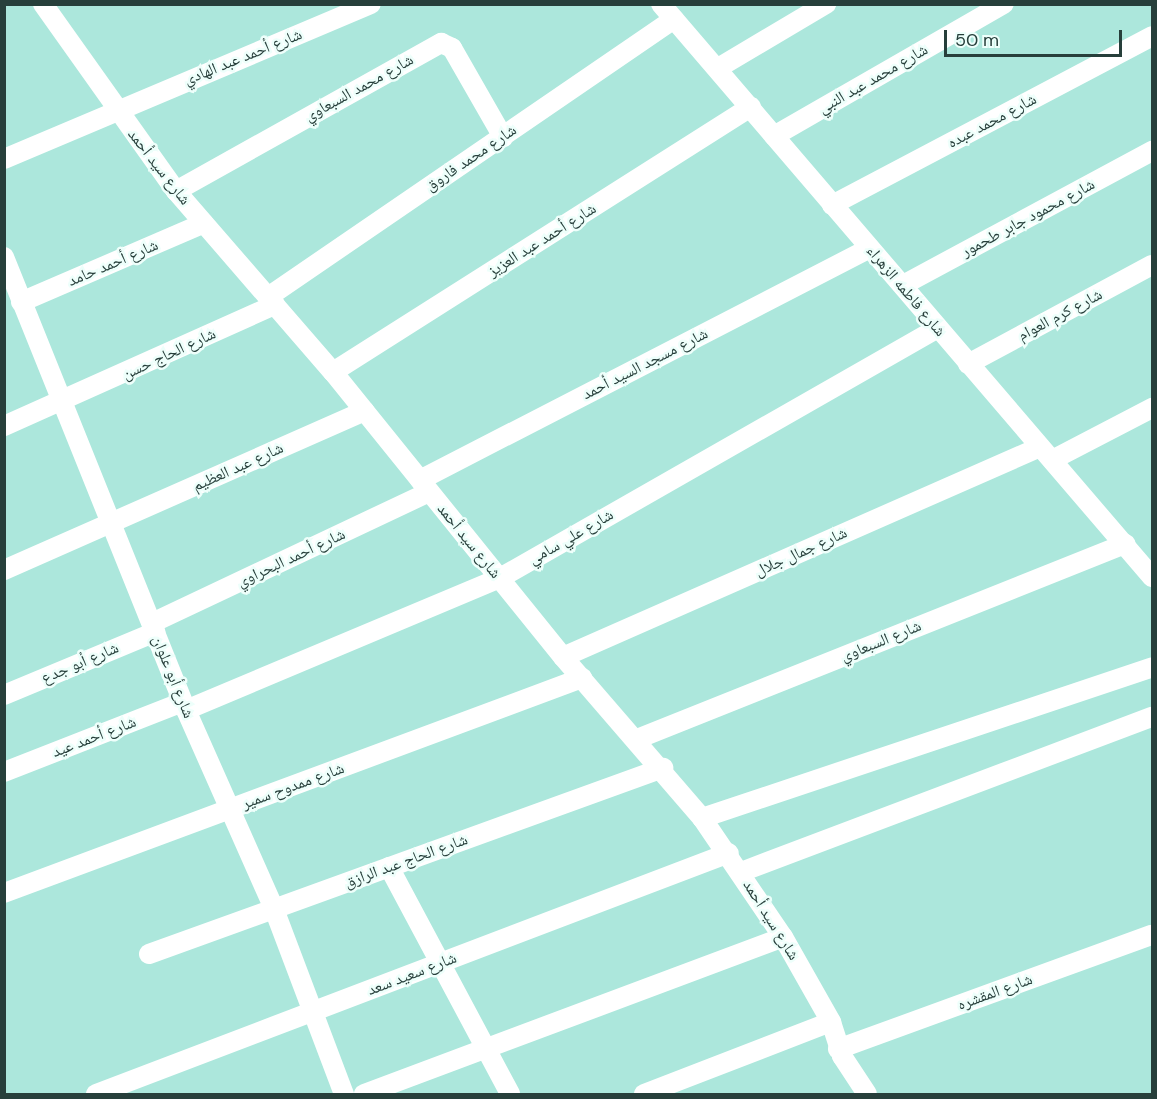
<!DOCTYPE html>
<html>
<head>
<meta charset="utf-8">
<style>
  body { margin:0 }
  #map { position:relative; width:1157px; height:1099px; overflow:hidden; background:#ace7dc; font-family:"DM Sans","Noto Naskh Arabic",sans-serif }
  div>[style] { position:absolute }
  .minor>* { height:20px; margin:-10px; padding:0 10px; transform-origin:10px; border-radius:10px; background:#fff }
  span { translate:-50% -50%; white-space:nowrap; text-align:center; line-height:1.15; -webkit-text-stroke:5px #eefffb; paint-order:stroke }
  .street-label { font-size:16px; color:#273f3b }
  .frame { position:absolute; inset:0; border:6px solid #273f3b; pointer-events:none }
  .scale { position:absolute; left:944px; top:30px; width:178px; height:27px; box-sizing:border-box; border:3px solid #273f3b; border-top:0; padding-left:8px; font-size:18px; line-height:21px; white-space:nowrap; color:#273f3b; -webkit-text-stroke:4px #eefffb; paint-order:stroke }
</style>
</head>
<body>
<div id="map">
  <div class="minor">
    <div style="left:43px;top:4px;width:229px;rotate:54.6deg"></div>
    <div style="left:176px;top:191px;width:240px;rotate:49.1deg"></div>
    <div style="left:333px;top:372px;width:366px;rotate:51.1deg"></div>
    <div style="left:563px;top:657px;width:213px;rotate:49.2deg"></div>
    <div style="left:702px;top:818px;width:144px;rotate:55.8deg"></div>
    <div style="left:783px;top:937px;width:98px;rotate:60.5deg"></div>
    <div style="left:831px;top:1022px;width:36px;rotate:72deg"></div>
    <div style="left:842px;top:1056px;width:45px;rotate:56.7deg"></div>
    <div style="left:661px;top:4px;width:755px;rotate:49.41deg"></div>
    <div style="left:718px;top:68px;width:126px;rotate:-30.7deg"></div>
    <div style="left:774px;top:136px;width:265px;rotate:-29.9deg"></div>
    <div style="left:4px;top:159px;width:398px;rotate:-22.9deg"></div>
    <div style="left:176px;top:191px;width:304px;rotate:-29.2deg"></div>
    <div style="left:441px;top:43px;width:12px;rotate:24deg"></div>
    <div style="left:452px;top:48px;width:103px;rotate:60.2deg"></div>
    <div style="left:832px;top:205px;width:362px;rotate:-27.8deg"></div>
    <div style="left:4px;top:257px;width:488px;rotate:68.1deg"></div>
    <div style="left:186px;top:710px;width:218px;rotate:66.1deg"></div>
    <div style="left:274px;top:909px;width:198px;rotate:69.3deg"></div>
    <div style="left:903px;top:285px;width:283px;rotate:-28.3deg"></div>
    <div style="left:268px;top:297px;width:492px;rotate:-34.4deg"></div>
    <div style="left:21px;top:302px;width:199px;rotate:-23.3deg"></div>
    <div style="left:968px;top:364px;width:209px;rotate:-28.3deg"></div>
    <div style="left:333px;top:372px;width:495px;rotate:-32.4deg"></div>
    <div style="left:4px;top:426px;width:297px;rotate:-24.1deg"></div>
    <div style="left:1052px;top:460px;width:113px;rotate:-27.5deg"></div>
    <div style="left:420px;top:480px;width:506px;rotate:-27.27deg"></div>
    <div style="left:4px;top:570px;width:394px;rotate:-23.8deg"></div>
    <div style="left:152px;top:623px;width:306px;rotate:-25.3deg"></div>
    <div style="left:563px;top:657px;width:521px;rotate:-23.76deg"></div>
    <div style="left:4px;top:695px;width:164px;rotate:-22.6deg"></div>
    <div style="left:186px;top:710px;width:341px;rotate:-22.8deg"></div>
    <div style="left:500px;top:578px;width:504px;rotate:-29.72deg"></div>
    <div style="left:637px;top:739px;width:526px;rotate:-21.78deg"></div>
    <div style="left:4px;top:772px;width:192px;rotate:-21.4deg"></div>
    <div style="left:702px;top:818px;width:475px;rotate:-18.5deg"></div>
    <div style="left:389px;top:867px;width:257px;rotate:61.9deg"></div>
    <div style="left:741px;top:872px;width:439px;rotate:-20.7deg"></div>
    <div style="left:4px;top:893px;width:617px;rotate:-20.4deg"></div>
    <div style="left:149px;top:954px;width:547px;rotate:-19.89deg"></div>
    <div style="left:838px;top:1049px;width:334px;rotate:-20deg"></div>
    <div style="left:96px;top:1094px;width:677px;rotate:-20.84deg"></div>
    <div style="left:364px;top:1094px;width:447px;rotate:-20.5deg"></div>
    <div style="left:644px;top:1094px;width:200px;rotate:-21.1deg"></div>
  </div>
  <div class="street-label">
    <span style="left:243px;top:57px;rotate:-22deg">شارع أحمد عبد الهادي</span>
    <span style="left:873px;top:79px;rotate:-30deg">شارع محمد عبد النبي</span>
    <span style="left:359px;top:88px;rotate:-29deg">شارع محمد السبعاوي</span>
    <span style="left:992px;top:121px;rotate:-28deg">شارع محمد عبده</span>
    <span style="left:471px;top:158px;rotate:-34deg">شارع محمد فاروق</span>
    <span style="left:159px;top:167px;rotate:52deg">شارع سيد أحمد</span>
    <span style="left:1028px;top:218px;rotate:-28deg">شارع محمود جابر طحمور</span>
    <span style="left:542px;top:240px;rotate:-32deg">شارع أحمد عبد العزيز</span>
    <span style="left:113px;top:263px;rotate:-23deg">شارع أحمد حامد</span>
    <span style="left:906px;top:291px;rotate:50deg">شارع فاطمه الزهراء</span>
    <span style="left:1060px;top:315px;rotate:-28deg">شارع كرم العوام</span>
    <span style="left:169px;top:354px;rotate:-25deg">شارع الحاج حسن</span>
    <span style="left:645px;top:364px;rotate:-27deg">شارع مسجد السيد أحمد</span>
    <span style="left:238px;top:467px;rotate:-24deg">شارع عبد العظيم</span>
    <span style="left:571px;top:537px;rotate:-30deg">شارع علي سامي</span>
    <span style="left:469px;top:541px;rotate:51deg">شارع سيد أحمد</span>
    <span style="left:801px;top:552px;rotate:-24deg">شارع جمال جلال</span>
    <span style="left:291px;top:558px;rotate:-25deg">شارع أحمد البحراوي</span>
    <span style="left:881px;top:641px;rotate:-22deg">شارع السبعاوي</span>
    <span style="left:80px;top:663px;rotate:-23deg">شارع أبو جدع</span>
    <span style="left:173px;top:677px;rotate:68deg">شارع أبو علوان</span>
    <span style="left:94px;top:737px;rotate:-21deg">شارع أحمد عيد</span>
    <span style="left:293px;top:786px;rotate:-20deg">شارع ممدوح سمير</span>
    <span style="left:406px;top:861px;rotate:-20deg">شارع الحاج عبد الرازق</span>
    <span style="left:771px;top:920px;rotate:58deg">شارع سيد أحمد</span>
    <span style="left:412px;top:974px;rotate:-21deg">شارع سعيد سعد</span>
    <span style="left:995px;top:992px;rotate:-20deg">شارع المقشره</span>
  </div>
  <div class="frame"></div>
  <div class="scale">50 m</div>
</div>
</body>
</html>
